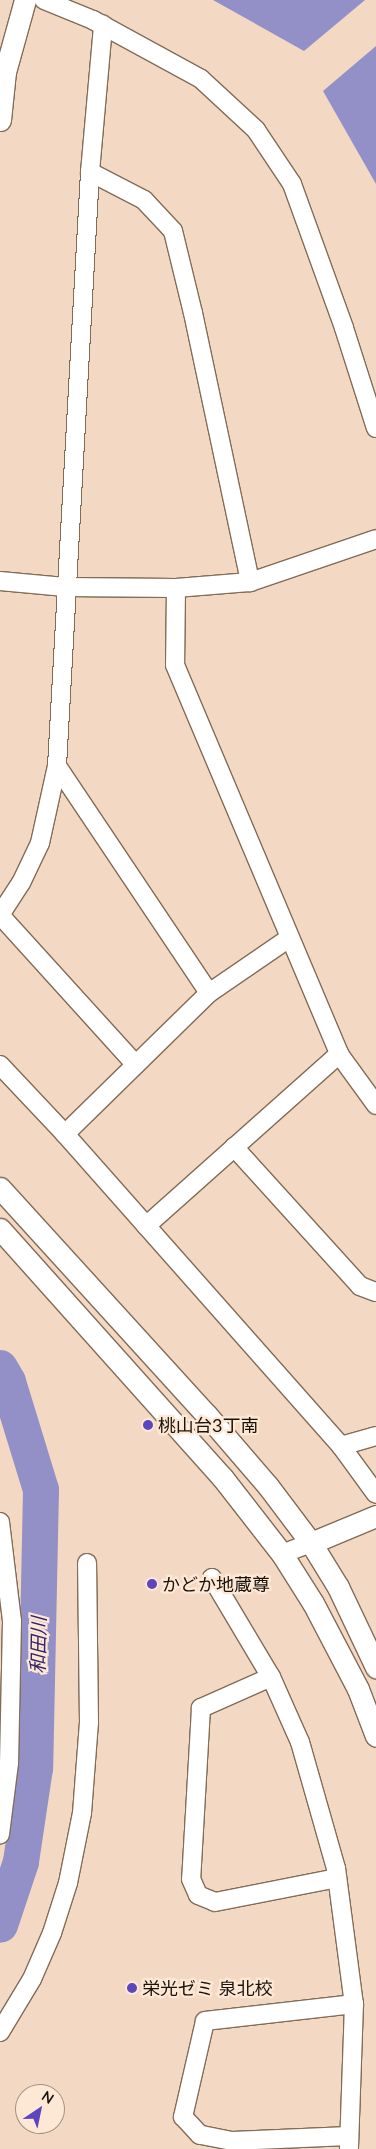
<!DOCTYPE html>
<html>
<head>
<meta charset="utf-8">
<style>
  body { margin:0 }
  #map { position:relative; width:376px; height:2149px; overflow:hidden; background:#f3d9c3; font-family:Lato,"Noto Sans JP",sans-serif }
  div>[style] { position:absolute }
  .water>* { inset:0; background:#9390c8 }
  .river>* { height:36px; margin:-18px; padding:0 18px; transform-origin:18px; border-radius:18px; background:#9390c8 }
  .roads { filter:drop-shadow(1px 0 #826c58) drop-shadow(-1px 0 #826c58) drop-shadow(0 1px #826c58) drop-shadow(0 -1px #826c58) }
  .minor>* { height:18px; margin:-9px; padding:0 9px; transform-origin:9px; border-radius:9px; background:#fff }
  .tertiary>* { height:21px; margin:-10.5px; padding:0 10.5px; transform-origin:10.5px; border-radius:10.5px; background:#fff }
  .dots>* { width:14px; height:14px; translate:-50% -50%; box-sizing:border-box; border:2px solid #fde8d6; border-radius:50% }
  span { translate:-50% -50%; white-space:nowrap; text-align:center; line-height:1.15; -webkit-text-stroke:4.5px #fde8d6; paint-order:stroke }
  .poi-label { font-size:18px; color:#1a1109 }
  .left { translate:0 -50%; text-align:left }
  .water-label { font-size:19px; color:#312467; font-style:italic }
  .north { position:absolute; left:15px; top:2084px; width:50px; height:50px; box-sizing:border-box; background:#fde8d6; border:1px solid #a29284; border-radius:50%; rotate:34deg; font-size:14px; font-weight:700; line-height:20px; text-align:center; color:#1a1109 }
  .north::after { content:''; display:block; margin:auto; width:18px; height:22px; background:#5c45bd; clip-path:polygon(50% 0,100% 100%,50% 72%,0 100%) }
</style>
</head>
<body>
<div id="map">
  <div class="water">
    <div style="clip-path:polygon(213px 0,365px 0,304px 51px)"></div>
    <div style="clip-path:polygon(376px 46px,376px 184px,323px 91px)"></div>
  </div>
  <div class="river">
    <div style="left:0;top:1368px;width:16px;rotate:60deg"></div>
    <div style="left:8px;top:1382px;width:113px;rotate:73deg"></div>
    <div style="left:41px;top:1490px;width:278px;rotate:91.2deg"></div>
    <div style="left:35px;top:1768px;width:95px;rotate:98.5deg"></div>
    <div style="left:21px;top:1862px;width:66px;rotate:108.4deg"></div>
  </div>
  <div class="roads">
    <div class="minor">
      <div style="left:44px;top:0;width:53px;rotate:22.2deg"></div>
      <div style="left:93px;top:20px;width:123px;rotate:28.6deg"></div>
      <div style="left:201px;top:79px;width:75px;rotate:42.8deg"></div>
      <div style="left:256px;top:130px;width:65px;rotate:56.3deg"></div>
      <div style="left:292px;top:184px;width:153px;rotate:70.1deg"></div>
      <div style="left:344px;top:328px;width:105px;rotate:72.3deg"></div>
      <div style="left:90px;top:172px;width:61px;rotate:27.4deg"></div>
      <div style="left:144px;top:200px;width:42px;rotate:46.9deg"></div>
      <div style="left:173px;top:231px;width:84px;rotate:76.3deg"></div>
      <div style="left:193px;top:313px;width:275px;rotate:78deg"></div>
      <div style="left:0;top:581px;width:65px;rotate:5.3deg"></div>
      <div style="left:65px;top:587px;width:111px;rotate:0.5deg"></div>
      <div style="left:176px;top:588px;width:74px;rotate:-4.6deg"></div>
      <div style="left:250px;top:582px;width:133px;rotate:-18.8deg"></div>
      <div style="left:176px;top:588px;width:77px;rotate:90.7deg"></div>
      <div style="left:175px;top:665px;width:422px;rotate:67.1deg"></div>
      <div style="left:339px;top:1054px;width:63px;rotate:54deg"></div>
      <div style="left:57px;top:766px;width:273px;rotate:56.2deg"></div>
      <div style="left:0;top:915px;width:38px;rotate:-57deg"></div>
      <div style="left:21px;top:883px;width:44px;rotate:-64.6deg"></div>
      <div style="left:40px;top:843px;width:79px;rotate:-77.6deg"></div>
      <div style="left:57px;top:766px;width:595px;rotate:-86.82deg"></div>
      <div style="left:90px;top:172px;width:148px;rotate:-84.9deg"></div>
      <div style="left:0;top:915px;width:202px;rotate:47.8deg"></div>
      <div style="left:0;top:1065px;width:95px;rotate:46.7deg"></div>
      <div style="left:65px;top:1134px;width:417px;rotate:48.5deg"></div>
      <div style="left:341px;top:1446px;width:59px;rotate:53.9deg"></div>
      <div style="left:65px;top:1134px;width:202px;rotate:-44.4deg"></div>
      <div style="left:209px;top:993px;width:96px;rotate:-34.4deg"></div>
      <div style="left:234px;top:1147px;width:188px;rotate:47.8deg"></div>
      <div style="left:360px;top:1286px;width:17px;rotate:21deg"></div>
      <div style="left:146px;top:1226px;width:259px;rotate:-41.7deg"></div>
      <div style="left:341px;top:1446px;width:36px;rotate:-16deg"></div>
      <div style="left:0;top:1522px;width:100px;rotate:83.1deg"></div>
      <div style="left:12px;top:1621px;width:142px;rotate:91.2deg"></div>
      <div style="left:9px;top:1763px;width:72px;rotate:97.2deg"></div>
      <div style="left:282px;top:1554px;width:31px;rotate:-21deg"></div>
      <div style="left:212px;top:1578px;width:115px;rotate:59.2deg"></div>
      <div style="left:271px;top:1677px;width:71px;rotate:66deg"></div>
      <div style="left:300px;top:1742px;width:131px;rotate:74.1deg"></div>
      <div style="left:336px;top:1868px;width:137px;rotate:82.5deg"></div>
      <div style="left:354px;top:2004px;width:145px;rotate:92deg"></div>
      <div style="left:271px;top:1677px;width:77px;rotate:156.1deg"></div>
      <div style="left:201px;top:1708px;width:171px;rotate:93.3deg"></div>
      <div style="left:191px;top:1879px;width:17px;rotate:66deg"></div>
      <div style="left:198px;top:1895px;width:18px;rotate:22deg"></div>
      <div style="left:215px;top:1902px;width:124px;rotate:-11.1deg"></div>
      <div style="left:0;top:2032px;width:62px;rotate:-58.9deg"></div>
      <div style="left:32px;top:1979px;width:50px;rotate:-66.5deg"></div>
      <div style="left:52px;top:1933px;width:52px;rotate:-72.3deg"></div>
      <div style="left:68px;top:1883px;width:71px;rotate:-78.7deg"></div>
      <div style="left:82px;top:1813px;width:90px;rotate:-85.6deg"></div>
      <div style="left:89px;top:1723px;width:160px;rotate:-90.7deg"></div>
      <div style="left:349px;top:2136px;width:117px;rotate:177.6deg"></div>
      <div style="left:232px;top:2141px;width:33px;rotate:-169deg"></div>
      <div style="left:200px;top:2135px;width:25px;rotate:-133deg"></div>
      <div style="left:183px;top:2117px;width:98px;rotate:-77.1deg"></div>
      <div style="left:205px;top:2021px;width:150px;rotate:-6.5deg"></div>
    </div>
    <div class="tertiary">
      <div style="left:0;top:120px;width:48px;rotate:-84.1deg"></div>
      <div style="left:5px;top:72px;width:75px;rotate:-74.5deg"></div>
      <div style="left:0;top:1188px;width:306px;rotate:47.7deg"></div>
      <div style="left:206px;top:1414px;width:95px;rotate:49.3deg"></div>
      <div style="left:268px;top:1486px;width:71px;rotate:53deg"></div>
      <div style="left:311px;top:1543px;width:52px;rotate:58.5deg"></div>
      <div style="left:338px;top:1587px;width:89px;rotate:64.6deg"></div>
      <div style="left:0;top:1229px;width:333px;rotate:48.2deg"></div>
      <div style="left:222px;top:1477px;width:98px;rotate:52.1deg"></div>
      <div style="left:282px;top:1554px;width:58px;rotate:57.7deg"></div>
      <div style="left:313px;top:1603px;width:97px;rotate:62.4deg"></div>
      <div style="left:358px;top:1689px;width:50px;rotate:69deg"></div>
      <div style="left:311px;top:1543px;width:70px;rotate:-22.6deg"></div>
    </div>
  </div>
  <div class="dots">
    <div style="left:148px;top:1425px;background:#5c45bd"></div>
    <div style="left:152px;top:1584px;background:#5c45bd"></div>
    <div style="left:132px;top:1988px;background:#5c45bd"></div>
  </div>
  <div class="poi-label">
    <span class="left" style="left:158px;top:1425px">桃山台3丁南</span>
    <span class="left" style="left:162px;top:1584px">かどか地蔵尊</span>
    <span class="left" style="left:142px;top:1988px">栄光ゼミ 泉北校</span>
  </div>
  <div class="water-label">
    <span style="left:38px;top:1645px;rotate:-89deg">和田川</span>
  </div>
  <div class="north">N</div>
</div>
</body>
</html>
